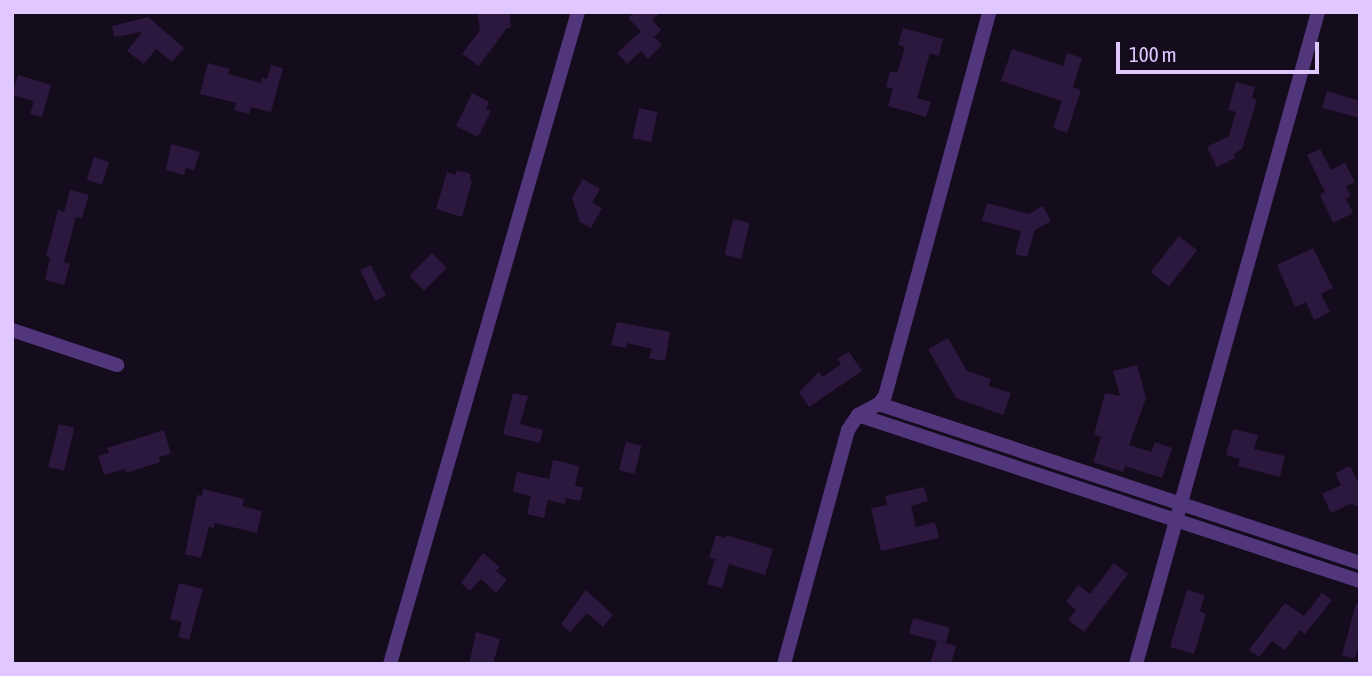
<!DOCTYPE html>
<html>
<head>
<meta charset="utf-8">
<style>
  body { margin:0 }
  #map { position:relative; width:1372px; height:676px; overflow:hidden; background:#140b1d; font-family:"Asap Condensed",sans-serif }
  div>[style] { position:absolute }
  .building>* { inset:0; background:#2c173e; transform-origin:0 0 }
  .minor>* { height:14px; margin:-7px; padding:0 7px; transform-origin:7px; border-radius:7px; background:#51367c }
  span { translate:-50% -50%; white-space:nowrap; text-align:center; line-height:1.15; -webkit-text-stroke:5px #140b1d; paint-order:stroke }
  .frame { position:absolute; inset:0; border:14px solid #e1c7ff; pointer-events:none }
  .scale { position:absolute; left:1116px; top:42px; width:203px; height:32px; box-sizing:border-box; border:4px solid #e1c7ff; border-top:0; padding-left:9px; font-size:21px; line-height:24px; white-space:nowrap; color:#e1c7ff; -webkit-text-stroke:5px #140b1d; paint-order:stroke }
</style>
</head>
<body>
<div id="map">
  <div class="building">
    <div style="clip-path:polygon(477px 12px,509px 12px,511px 27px,506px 29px,479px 66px,462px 54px,480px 30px)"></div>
    <div style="clip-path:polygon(634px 12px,661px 12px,652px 20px,661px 30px,654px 37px,662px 45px,648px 59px,641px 51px,627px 64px,617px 53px,641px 31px,628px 18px)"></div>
    <div style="clip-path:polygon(148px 17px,184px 48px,172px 62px,156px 49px,144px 64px,127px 51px,142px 32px,114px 37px,112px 26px)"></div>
    <div style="clip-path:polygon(903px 28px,943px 39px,939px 56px,930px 53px,917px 98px,931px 102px,926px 117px,888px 106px,893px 89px,886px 87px,890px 71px,897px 73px,905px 47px,898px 45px)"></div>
    <div style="clip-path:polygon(1012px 49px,1063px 66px,1067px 53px,1082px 58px,1073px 87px,1081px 90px,1067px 133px,1053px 128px,1062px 101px,1001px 81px)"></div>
    <div style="clip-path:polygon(208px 63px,230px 69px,228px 74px,261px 83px,262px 77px,267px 79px,271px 65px,283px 68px,271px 112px,251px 107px,249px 114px,234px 110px,236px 103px,200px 94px)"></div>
    <div style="clip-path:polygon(18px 75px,51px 85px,42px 117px,30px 114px,34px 101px,12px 95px)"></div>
    <div style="clip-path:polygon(1236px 82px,1255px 87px,1252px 98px,1257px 100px,1242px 149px,1234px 154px,1235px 158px,1217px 167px,1207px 147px,1229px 136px,1236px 112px,1228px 110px)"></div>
    <div style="clip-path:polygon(1327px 91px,1360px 101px,1360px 118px,1322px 108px)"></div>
    <div style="clip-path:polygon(472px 93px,489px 102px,486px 109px,491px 111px,478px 137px,456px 126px)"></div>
    <div style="left:639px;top:108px;width:19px;height:31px;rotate:12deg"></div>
    <div style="clip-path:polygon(171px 144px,200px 152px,194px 170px,186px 168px,184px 175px,166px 170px)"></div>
    <div style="clip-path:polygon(1320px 149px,1331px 170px,1345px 163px,1355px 182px,1346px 186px,1351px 196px,1346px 199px,1353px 213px,1333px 223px,1320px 195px,1325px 192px,1307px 155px)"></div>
    <div style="left:94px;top:157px;width:16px;height:24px;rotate:18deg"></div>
    <div style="clip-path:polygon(457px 170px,471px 174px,470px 180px,472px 181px,462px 217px,436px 209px,447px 172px,455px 175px)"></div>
    <div style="clip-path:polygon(583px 179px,600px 189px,592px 203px,602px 208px,591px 228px,580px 222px,572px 198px)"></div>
    <div style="clip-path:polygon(70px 190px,89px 195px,82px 218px,76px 217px,64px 262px,70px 264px,64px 285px,45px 280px,50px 258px,46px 256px,58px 210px,64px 212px)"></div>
    <div style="clip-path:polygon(987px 203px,1028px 214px,1043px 206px,1051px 221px,1035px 230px,1027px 257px,1015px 254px,1021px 231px,982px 221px)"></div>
    <div style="left:733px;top:219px;width:17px;height:37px;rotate:13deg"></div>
    <div style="left:1179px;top:236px;width:23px;height:46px;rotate:38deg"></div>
    <div style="clip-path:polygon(1313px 248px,1333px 288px,1321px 294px,1330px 312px,1314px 320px,1306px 302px,1295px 307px,1277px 265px)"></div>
    <div style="left:432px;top:253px;width:21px;height:32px;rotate:45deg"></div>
    <div style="left:371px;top:265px;width:34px;height:12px;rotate:64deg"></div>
    <div style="clip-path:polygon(617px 322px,670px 332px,665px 361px,649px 358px,652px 349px,627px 343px,626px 348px,611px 345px)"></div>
    <div style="clip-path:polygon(948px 338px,967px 371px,991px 379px,989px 386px,1011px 393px,1003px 415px,956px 398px,928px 349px)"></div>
    <div style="clip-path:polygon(849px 352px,862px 371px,809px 407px,799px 392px,819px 372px,823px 377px,841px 364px,837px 359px)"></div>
    <div style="clip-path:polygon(1137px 365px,1146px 398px,1129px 445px,1151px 452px,1155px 442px,1172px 448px,1162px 478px,1125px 466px,1123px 472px,1093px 462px,1101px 437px,1094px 435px,1105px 393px,1120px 396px,1113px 371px)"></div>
    <div style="clip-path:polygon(513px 393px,528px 396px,520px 424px,543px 430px,540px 443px,503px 434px)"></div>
    <div style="left:59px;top:424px;width:16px;height:44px;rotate:14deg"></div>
    <div style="clip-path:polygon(1233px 429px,1258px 435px,1254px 449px,1285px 456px,1280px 477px,1238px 466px,1240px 459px,1226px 455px)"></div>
    <div style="clip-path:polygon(164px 430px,171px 454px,159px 457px,160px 462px,126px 473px,125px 469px,104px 475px,98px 456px,109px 453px,107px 448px)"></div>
    <div style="left:626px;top:442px;width:16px;height:29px;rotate:14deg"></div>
    <div style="clip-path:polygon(553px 460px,579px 466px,575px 486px,583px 487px,580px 501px,566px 498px,565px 504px,548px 500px,544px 518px,527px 514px,531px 496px,513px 492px,517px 472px,549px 479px)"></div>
    <div style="clip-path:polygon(1350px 466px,1360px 486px,1360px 507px,1350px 504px,1331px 513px,1322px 494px,1341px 485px,1335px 473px)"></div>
    <div style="clip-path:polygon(924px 487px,928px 501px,911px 506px,916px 527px,935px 522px,939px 538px,881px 551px,871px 508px,887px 505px,885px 496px)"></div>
    <div style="clip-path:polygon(203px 489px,244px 499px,242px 506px,262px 511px,257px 533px,215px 523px,214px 528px,209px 527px,201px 558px,185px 554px,197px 495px,202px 496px)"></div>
    <div style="clip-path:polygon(716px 535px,725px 538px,726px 535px,773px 549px,765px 575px,729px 564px,722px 588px,707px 584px,715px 559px,709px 558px)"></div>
    <div style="clip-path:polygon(483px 553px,500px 567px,496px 571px,507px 580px,496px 593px,481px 579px,470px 591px,461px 583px)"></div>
    <div style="clip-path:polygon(1114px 563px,1128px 574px,1084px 632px,1068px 620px,1076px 610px,1066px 602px,1078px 585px,1090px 594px)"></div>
    <div style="clip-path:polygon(179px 583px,203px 589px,189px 640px,178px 637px,182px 622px,170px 619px)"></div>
    <div style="clip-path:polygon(586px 590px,613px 615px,603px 627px,587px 613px,570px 632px,561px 624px)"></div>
    <div style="clip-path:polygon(1187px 590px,1205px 595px,1200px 611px,1206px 614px,1194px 654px,1170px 647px)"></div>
    <div style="clip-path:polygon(1322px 593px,1332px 600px,1305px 634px,1300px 630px,1285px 650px,1272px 641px,1259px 657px,1249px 650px,1285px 603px,1304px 616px)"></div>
    <div style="clip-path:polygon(1356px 604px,1360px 605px,1360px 641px,1355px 659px,1342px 655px)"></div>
    <div style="left:913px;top:618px;width:38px;height:16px;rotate:15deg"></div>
    <div style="clip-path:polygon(476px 632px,500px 639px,493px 664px,469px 664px)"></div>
    <div style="clip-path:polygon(937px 641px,956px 646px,951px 664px,930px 664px)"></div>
  </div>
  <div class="minor">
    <div style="left:12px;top:330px;width:111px;rotate:18.4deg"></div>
    <div style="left:879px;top:404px;width:507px;rotate:18.29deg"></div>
    <div style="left:858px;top:415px;width:529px;rotate:18.3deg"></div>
    <div style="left:390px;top:664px;width:679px;rotate:-73.92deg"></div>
    <div style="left:784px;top:664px;width:243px;rotate:-74.7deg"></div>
    <div style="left:848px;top:430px;width:18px;rotate:-56deg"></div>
    <div style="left:858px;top:415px;width:24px;rotate:-28deg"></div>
    <div style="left:879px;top:404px;width:10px;rotate:-53deg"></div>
    <div style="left:885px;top:396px;width:398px;rotate:-74.8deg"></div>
    <div style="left:1136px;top:664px;width:677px;rotate:-74.4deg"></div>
  </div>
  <div class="frame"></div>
  <div class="scale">100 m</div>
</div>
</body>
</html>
